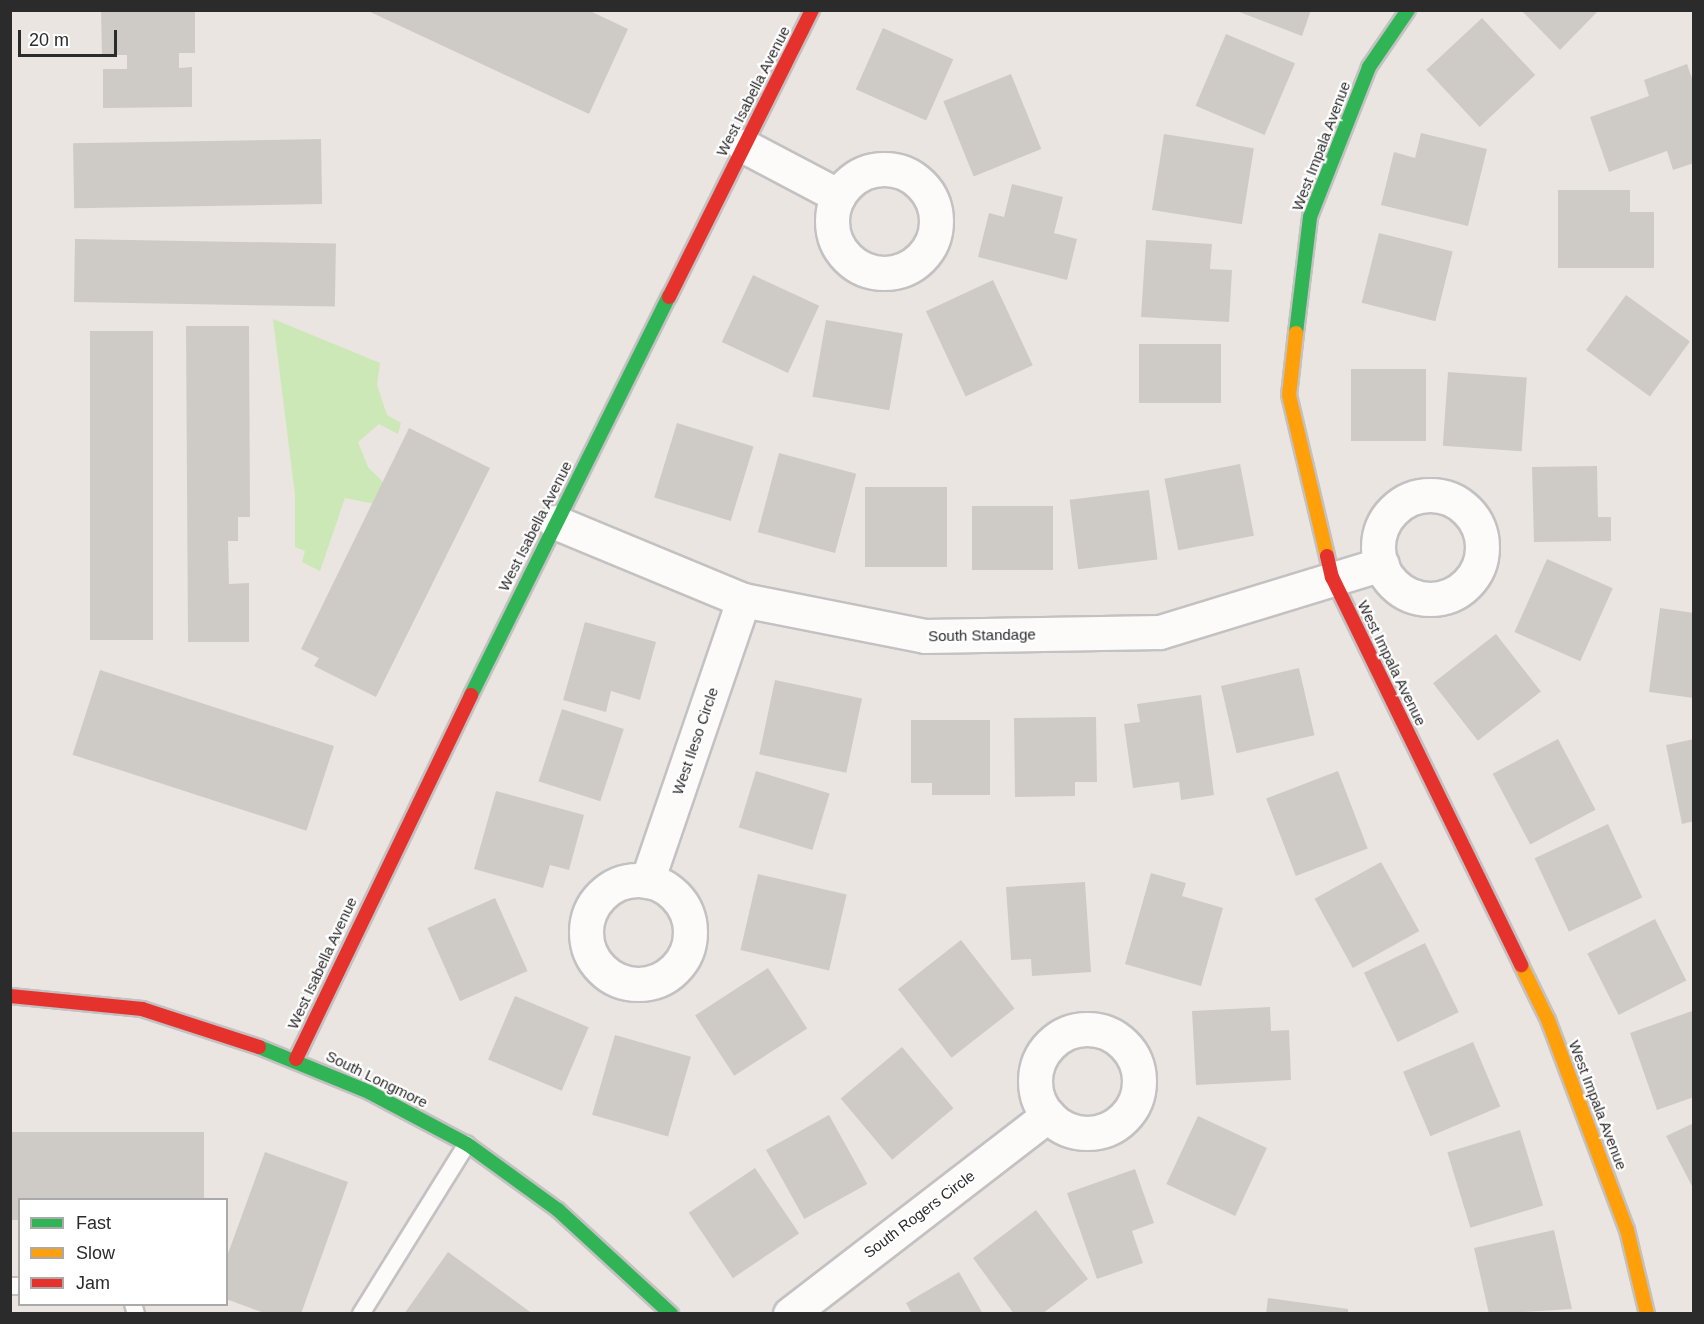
<!DOCTYPE html>
<html>
<head>
<meta charset="utf-8">
<style>
  body { margin:0 }
  #map { position:relative; width:1704px; height:1324px; overflow:hidden; background:#eae5e0; font-family:Arial,sans-serif }
  div>[style] { position:absolute }
  .green>* { inset:0; background:#cce8b6 }
  .building>* { inset:0; background:#cecbc7; transform-origin:0 0 }
  .roads { filter:drop-shadow(2px 0 #c3c1c2) drop-shadow(-2px 0 #c3c1c2) drop-shadow(0 2px #c3c1c2) drop-shadow(0 -2px #c3c1c2) }
  .lane>* { height:16px; margin:-8px; padding:0 8px; transform-origin:8px; border-radius:8px; background:#fcfbfa }
  .street>* { height:33px; margin:-16.5px; padding:0 16.5px; transform-origin:16.5px; border-radius:16.5px; background:#fcfbfa }
  .street>.ring { margin:-16.5px; padding:0; box-sizing:content-box; background:none; border:33px solid #fcfbfa; border-radius:50% }
  .fast>* { height:14px; margin:-7px; padding:0 7px; transform-origin:7px; border-radius:7px; background:#30b455 }
  .slow>* { height:14px; margin:-7px; padding:0 7px; transform-origin:7px; border-radius:7px; background:#ff9f0a }
  .jam>* { height:14px; margin:-7px; padding:0 7px; transform-origin:7px; border-radius:7px; background:#e5322d }
  span { translate:-50% -50%; white-space:nowrap; text-align:center; line-height:1.15; -webkit-text-stroke:4.5px #fff; paint-order:stroke }
  .street-label { font-size:15px; color:#2b2b2b }
  .frame { position:absolute; inset:0; border:12px solid #2b2b2b; pointer-events:none }
  .legend { position:absolute; left:18px; top:1198px; width:210px; height:108px; box-sizing:border-box; background:#fff; border:2px solid #aaa; margin:0; padding:8px 10px; list-style:none; font-size:18px; color:#2b2b2b }
  .legend li { display:flex; align-items:center; gap:12px; height:30px }
  .legend b { width:30px; border:2px solid #aaa }
  .scale { position:absolute; left:18px; top:30px; width:99px; height:27px; box-sizing:border-box; border:3px solid #2b2b2b; border-top:0; padding-left:8px; font-size:18px; line-height:21px; white-space:nowrap; color:#2b2b2b; -webkit-text-stroke:4px #fff; paint-order:stroke }
</style>
</head>
<body>
<div id="map">
  <div class="green">
    <div style="clip-path:polygon(273px 319px,380px 363px,377px 385px,387px 415px,401px 423px,398px 434px,379px 424px,358px 442px,368px 467px,383px 482px,375px 504px,345px 498px,320px 571px,302px 562px,305px 551px,295px 547px,295px 495px)"></div>
  </div>
  <div class="building">
    <div style="clip-path:polygon(101px 10px,195px 10px,195px 53px,179px 53px,179px 68px,192px 67px,192px 107px,103px 108px,103px 69px,127px 69px,127px 55px,102px 55px)"></div>
    <div style="clip-path:polygon(366px 10px,588px 10px,628px 29px,589px 114px)"></div>
    <div style="clip-path:polygon(1234px 10px,1311px 10px,1302px 36px)"></div>
    <div style="clip-path:polygon(1521px 10px,1599px 10px,1560px 50px)"></div>
    <div style="left:1482px;top:18px;width:78px;height:76px;rotate:47deg"></div>
    <div style="left:883px;top:28px;width:77px;height:67px;rotate:24deg"></div>
    <div style="left:1226px;top:34px;width:75px;height:78px;rotate:23deg"></div>
    <div style="clip-path:polygon(1687px 64px,1694px 84px,1694px 163px,1673px 170px,1667px 151px,1609px 172px,1590px 117px,1649px 96px,1644px 80px)"></div>
    <div style="left:1011px;top:74px;width:81px;height:73px;rotate:68deg"></div>
    <div style="clip-path:polygon(1421px 133px,1487px 149px,1468px 226px,1381px 205px,1394px 152px,1415px 158px)"></div>
    <div style="left:1164px;top:134px;width:91px;height:77px;rotate:9deg"></div>
    <div style="left:321px;top:139px;width:65px;height:248px;rotate:89deg"></div>
    <div style="clip-path:polygon(1012px 184px,1063px 197px,1054px 233px,1077px 239px,1067px 280px,978px 257px,989px 213px,1004px 217px)"></div>
    <div style="clip-path:polygon(1558px 190px,1630px 190px,1630px 212px,1654px 212px,1654px 268px,1558px 268px)"></div>
    <div style="left:1379px;top:233px;width:76px;height:72px;rotate:14deg"></div>
    <div style="left:75px;top:239px;width:261px;height:63px;rotate:1deg"></div>
    <div style="clip-path:polygon(1146px 240px,1212px 244px,1210px 269px,1232px 270px,1229px 322px,1141px 317px)"></div>
    <div style="left:753px;top:275px;width:73px;height:74px;rotate:25deg"></div>
    <div style="left:993px;top:280px;width:94px;height:74px;rotate:65deg"></div>
    <div style="left:1626px;top:295px;width:79px;height:68px;rotate:36deg"></div>
    <div style="left:826px;top:320px;width:78px;height:78px;rotate:10deg"></div>
    <div style="clip-path:polygon(186px 326px,249px 326px,250px 517px,238px 517px,238px 541px,228px 541px,229px 584px,249px 583px,249px 642px,188px 642px)"></div>
    <div style="left:90px;top:331px;width:63px;height:309px"></div>
    <div style="left:1139px;top:344px;width:82px;height:59px"></div>
    <div style="left:1351px;top:369px;width:75px;height:72px"></div>
    <div style="left:1448px;top:372px;width:79px;height:74px;rotate:4deg"></div>
    <div style="left:677px;top:423px;width:80px;height:78px;rotate:17deg"></div>
    <div style="clip-path:polygon(409px 428px,490px 468px,376px 697px,314px 666px,319px 658px,301px 649px)"></div>
    <div style="left:779px;top:453px;width:80px;height:82px;rotate:15deg"></div>
    <div style="left:1240px;top:464px;width:73px;height:77px;rotate:79deg"></div>
    <div style="clip-path:polygon(1597px 466px,1598px 517px,1611px 517px,1611px 541px,1534px 542px,1532px 467px)"></div>
    <div style="left:865px;top:487px;width:82px;height:80px"></div>
    <div style="left:1149px;top:490px;width:70px;height:80px;rotate:83deg"></div>
    <div style="left:972px;top:506px;width:81px;height:64px"></div>
    <div style="left:1547px;top:559px;width:72px;height:80px;rotate:24deg"></div>
    <div style="clip-path:polygon(1660px 608px,1694px 613px,1694px 698px,1649px 692px)"></div>
    <div style="clip-path:polygon(585px 622px,656px 642px,640px 700px,611px 691px,606px 712px,563px 700px)"></div>
    <div style="left:1496px;top:634px;width:73px;height:80px;rotate:52deg"></div>
    <div style="left:1299px;top:668px;width:69px;height:80px;rotate:77deg"></div>
    <div style="left:100px;top:670px;width:246px;height:89px;rotate:18deg"></div>
    <div style="left:775px;top:680px;width:89px;height:76px;rotate:12deg"></div>
    <div style="clip-path:polygon(1201px 695px,1214px 795px,1181px 800px,1179px 782px,1133px 788px,1124px 724px,1140px 722px,1137px 704px)"></div>
    <div style="left:562px;top:709px;width:65px;height:76px;rotate:18deg"></div>
    <div style="clip-path:polygon(1096px 717px,1097px 782px,1075px 782px,1075px 796px,1015px 797px,1014px 718px)"></div>
    <div style="clip-path:polygon(911px 720px,990px 720px,990px 795px,932px 795px,932px 783px,911px 783px)"></div>
    <div style="left:1558px;top:739px;width:80px;height:74px;rotate:62deg"></div>
    <div style="clip-path:polygon(1694px 739px,1694px 821px,1682px 824px,1666px 745px)"></div>
    <div style="left:756px;top:771px;width:77px;height:59px;rotate:17deg"></div>
    <div style="left:1338px;top:771px;width:83px;height:77px;rotate:69deg"></div>
    <div style="clip-path:polygon(496px 791px,584px 815px,569px 870px,550px 865px,543px 888px,474px 869px)"></div>
    <div style="left:1608px;top:824px;width:81px;height:81px;rotate:65deg"></div>
    <div style="left:1381px;top:862px;width:79px;height:76px;rotate:61deg"></div>
    <div style="clip-path:polygon(1151px 873px,1186px 883px,1182px 896px,1223px 908px,1201px 986px,1125px 964px)"></div>
    <div style="left:758px;top:874px;width:91px;height:78px;rotate:13deg"></div>
    <div style="clip-path:polygon(1085px 882px,1091px 972px,1032px 976px,1031px 959px,1011px 960px,1006px 887px)"></div>
    <div style="left:495px;top:898px;width:80px;height:74px;rotate:66deg"></div>
    <div style="left:1655px;top:919px;width:69px;height:76px;rotate:63deg"></div>
    <div style="left:961px;top:940px;width:87px;height:80px;rotate:52deg"></div>
    <div style="left:1425px;top:943px;width:77px;height:68px;rotate:64deg"></div>
    <div style="left:768px;top:968px;width:72px;height:87px;rotate:57deg"></div>
    <div style="left:515px;top:996px;width:80px;height:69px;rotate:23deg"></div>
    <div style="clip-path:polygon(1270px 1007px,1271px 1031px,1289px 1030px,1291px 1080px,1196px 1085px,1192px 1011px)"></div>
    <div style="clip-path:polygon(1692px 1011px,1694px 1097px,1657px 1110px,1630px 1033px)"></div>
    <div style="left:615px;top:1035px;width:79px;height:83px;rotate:16deg"></div>
    <div style="left:1473px;top:1042px;width:70px;height:76px;rotate:67deg"></div>
    <div style="left:902px;top:1047px;width:80px;height:80px;rotate:50deg"></div>
    <div style="left:829px;top:1115px;width:79px;height:72px;rotate:61deg"></div>
    <div style="left:1198px;top:1116px;width:76px;height:75px;rotate:25deg"></div>
    <div style="clip-path:polygon(1694px 1123px,1694px 1190px,1666px 1136px)"></div>
    <div style="left:1520px;top:1130px;width:79px;height:76px;rotate:73deg"></div>
    <div style="clip-path:polygon(10px 1132px,204px 1132px,204px 1200px,20px 1200px,20px 1220px,10px 1220px)"></div>
    <div style="clip-path:polygon(265px 1152px,348px 1182px,301px 1314px,267px 1314px,226px 1299px,226px 1259px)"></div>
    <div style="left:755px;top:1168px;width:79px;height:80px;rotate:56deg"></div>
    <div style="clip-path:polygon(1135px 1169px,1154px 1223px,1132px 1231px,1143px 1263px,1097px 1279px,1067px 1193px)"></div>
    <div style="clip-path:polygon(1036px 1210px,1088px 1279px,1042px 1314px,1014px 1314px,973px 1258px)"></div>
    <div style="clip-path:polygon(1554px 1230px,1572px 1309px,1489px 1314px,1474px 1248px)"></div>
    <div style="clip-path:polygon(448px 1252px,533px 1314px,404px 1314px)"></div>
    <div style="clip-path:polygon(959px 1272px,983px 1314px,912px 1314px,906px 1303px)"></div>
    <div style="clip-path:polygon(1268px 1298px,1348px 1309px,1348px 1314px,1266px 1314px)"></div>
  </div>
  <div class="roads">
    <div class="lane">
      <div style="left:10px;top:1286px;width:10px"></div>
      <div style="left:133px;top:1304px;width:10px;rotate:73deg"></div>
      <div style="left:361px;top:1314px;width:200px;rotate:-58.1deg"></div>
    </div>
    <div class="street">
      <div style="left:744px;top:146px;width:107px;rotate:27.8deg"></div>
      <div class="ring" style="left:832px;top:169px;width:71px;height:71px"></div>
      <div class="ring" style="left:1378px;top:495px;width:71px;height:71px"></div>
      <div style="left:555px;top:522px;width:204px;rotate:22.5deg"></div>
      <div style="left:743px;top:600px;width:185px;rotate:11.2deg"></div>
      <div style="left:924px;top:636px;width:236px;rotate:-1deg"></div>
      <div style="left:1160px;top:632px;width:232px;rotate:-17deg"></div>
      <div class="ring" style="left:586px;top:880px;width:71px;height:71px"></div>
      <div style="left:647px;top:881px;width:297px;rotate:-71.1deg"></div>
      <div class="ring" style="left:1035px;top:1029px;width:71px;height:71px"></div>
      <div style="left:790px;top:1314px;width:326px;rotate:-37.6deg"></div>
    </div>
    <div class="fast">
      <div style="left:1296px;top:333px;width:117px;rotate:-83.1deg"></div>
      <div style="left:1310px;top:217px;width:161px;rotate:-68.5deg"></div>
      <div style="left:1369px;top:67px;width:69px;rotate:-55.6deg"></div>
      <div style="left:471px;top:695px;width:445px;rotate:-63.6deg"></div>
      <div style="left:259px;top:1047px;width:119px;rotate:22.2deg"></div>
      <div style="left:369px;top:1092px;width:111px;rotate:28deg"></div>
      <div style="left:467px;top:1144px;width:112px;rotate:36deg"></div>
      <div style="left:558px;top:1210px;width:154px;rotate:42.6deg"></div>
    </div>
    <div class="slow">
      <div style="left:1296px;top:333px;width:62px;rotate:96.4deg"></div>
      <div style="left:1289px;top:395px;width:165px;rotate:76.7deg"></div>
      <div style="left:1521px;top:965px;width:61px;rotate:63.9deg"></div>
      <div style="left:1548px;top:1020px;width:224px;rotate:69.4deg"></div>
      <div style="left:1627px;top:1230px;width:86px;rotate:76.6deg"></div>
    </div>
    <div class="jam">
      <div style="left:669px;top:297px;width:321px;rotate:-63.5deg"></div>
      <div style="left:1327px;top:556px;width:22px;rotate:77deg"></div>
      <div style="left:1332px;top:577px;width:432px;rotate:64deg"></div>
      <div style="left:10px;top:996px;width:133px;rotate:5.6deg"></div>
      <div style="left:142px;top:1009px;width:123px;rotate:18deg"></div>
      <div style="left:296px;top:1059px;width:404px;rotate:-64.3deg"></div>
    </div>
  </div>
  <div class="street-label">
    <span style="left:753px;top:91px;rotate:-63deg">West Isabella Avenue</span>
    <span style="left:1321px;top:146px;rotate:-69deg">West Impala Avenue</span>
    <span style="left:535px;top:526px;rotate:-63deg">West Isabella Avenue</span>
    <span style="left:982px;top:635px;rotate:-1deg">South Standage</span>
    <span style="left:1392px;top:663px;rotate:64deg">West Impala Avenue</span>
    <span style="left:695px;top:741px;rotate:-71deg">West Ileso Circle</span>
    <span style="left:322px;top:963px;rotate:-65deg">West Isabella Avenue</span>
    <span style="left:377px;top:1079px;rotate:26deg">South Longmore</span>
    <span style="left:1598px;top:1105px;rotate:69deg">West Impala Avenue</span>
    <span style="left:919px;top:1214px;rotate:-37deg">South Rogers Circle</span>
  </div>
  <div class="frame"></div>
  <ul class="legend">
  <li><b style="height:8px;background:#30b455"></b>Fast</li>
  <li><b style="height:8px;background:#ff9f0a"></b>Slow</li>
  <li><b style="height:8px;background:#e5322d"></b>Jam</li>
  </ul>
  <div class="scale">20 m</div>
</div>
</body>
</html>
